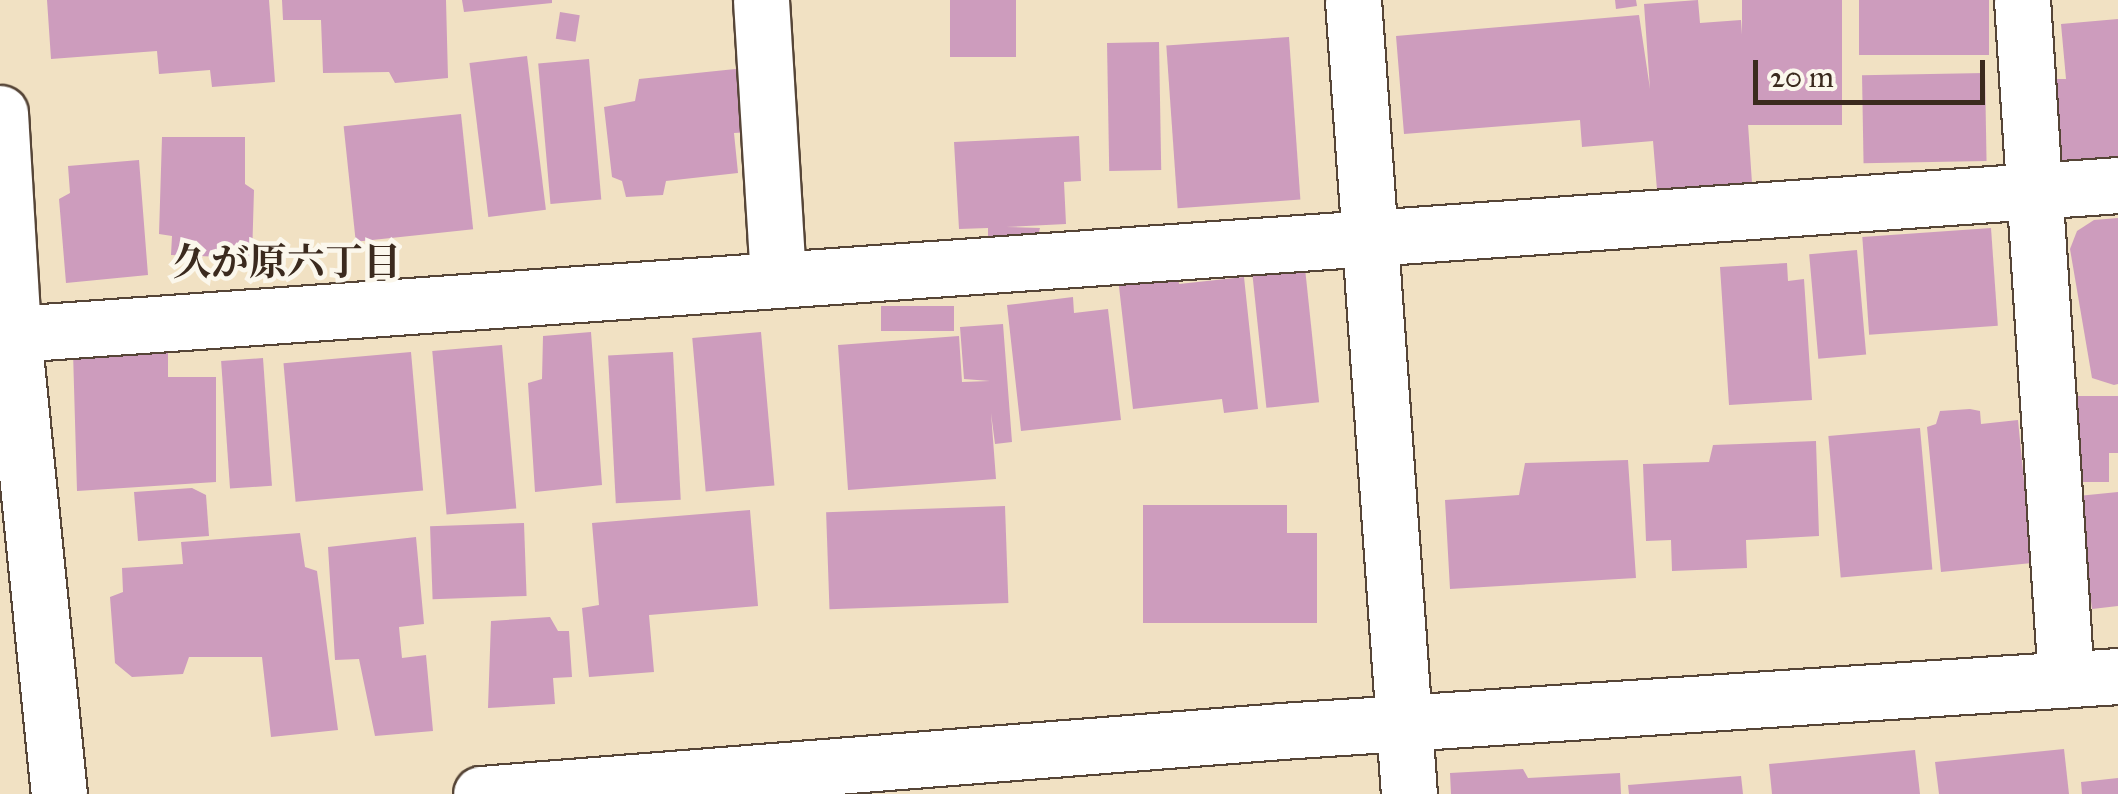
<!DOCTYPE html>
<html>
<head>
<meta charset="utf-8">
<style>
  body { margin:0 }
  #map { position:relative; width:2118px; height:794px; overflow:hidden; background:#f1e1c3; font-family:"IM FELL Great Primer","Noto Serif JP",serif }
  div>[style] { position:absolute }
  .building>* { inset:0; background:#cd9cbd; transform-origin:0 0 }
  .roads { filter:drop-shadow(2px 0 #564537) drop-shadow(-2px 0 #564537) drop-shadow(0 2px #564537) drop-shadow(0 -2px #564537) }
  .minor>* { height:55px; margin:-27.5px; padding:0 27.5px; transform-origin:27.5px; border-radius:27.5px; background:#fff }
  span { translate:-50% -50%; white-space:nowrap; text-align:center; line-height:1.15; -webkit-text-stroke:9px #fbf7ec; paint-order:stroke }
  .neighbourhood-label { font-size:38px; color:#3b2a1e; font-weight:700 }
  .scale { position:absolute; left:1753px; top:60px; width:232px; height:45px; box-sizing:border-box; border:5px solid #3b2a1e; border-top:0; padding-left:12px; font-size:30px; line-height:35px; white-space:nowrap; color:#3b2a1e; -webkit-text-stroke:8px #fbf7ec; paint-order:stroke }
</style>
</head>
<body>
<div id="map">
  <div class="building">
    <div style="clip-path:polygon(47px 0,269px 0,275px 82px,212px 87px,210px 70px,159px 74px,157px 51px,51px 59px)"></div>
    <div style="clip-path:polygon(282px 0,446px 0,448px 78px,395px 83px,389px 72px,323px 73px,321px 20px,283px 20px)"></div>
    <div style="clip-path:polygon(462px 0,552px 0,552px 3px,464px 12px)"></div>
    <div style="left:950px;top:0;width:66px;height:57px"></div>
    <div style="clip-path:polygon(1615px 0,1636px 0,1637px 6px,1616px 9px)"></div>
    <div style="clip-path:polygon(1698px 0,1700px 23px,1741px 20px,1752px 183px,1657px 190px,1653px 141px,1582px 147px,1580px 120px,1404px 134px,1396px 36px,1639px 15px,1650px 89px,1644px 4px)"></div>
    <div style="left:1742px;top:0;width:100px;height:125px"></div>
    <div style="left:1859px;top:0;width:130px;height:55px"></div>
    <div style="left:560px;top:12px;width:20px;height:27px;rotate:9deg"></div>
    <div style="clip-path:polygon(2118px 19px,2118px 156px,2060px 161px,2054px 79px,2066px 79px,2061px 24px)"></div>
    <div style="left:1289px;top:37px;width:163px;height:123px;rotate:86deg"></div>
    <div style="left:1159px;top:42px;width:128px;height:52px;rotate:89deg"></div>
    <div style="left:527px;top:56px;width:155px;height:58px;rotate:83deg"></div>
    <div style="left:589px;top:59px;width:141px;height:51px;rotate:85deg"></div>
    <div style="clip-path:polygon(745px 68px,751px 132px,734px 133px,738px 173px,666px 181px,663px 195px,626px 197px,622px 181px,612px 177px,604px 107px,635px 101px,639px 79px)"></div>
    <div style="left:1985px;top:73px;width:88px;height:123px;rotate:89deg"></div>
    <div style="left:461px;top:114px;width:116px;height:118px;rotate:84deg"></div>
    <div style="clip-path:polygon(1079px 136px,1081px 181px,1064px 182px,1066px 224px,1006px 227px,1040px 228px,1037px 240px,988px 242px,988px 228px,959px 229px,954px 142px)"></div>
    <div style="clip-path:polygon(162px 137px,245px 137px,245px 184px,254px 190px,252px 258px,171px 255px,172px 236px,159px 234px)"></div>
    <div style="clip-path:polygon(139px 160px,148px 275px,66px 283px,59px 199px,70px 193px,68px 166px)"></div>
    <div style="clip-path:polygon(2118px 218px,2118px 384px,2114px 385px,2092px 378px,2070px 249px,2077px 231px,2094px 220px)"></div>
    <div style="left:1991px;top:228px;width:98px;height:129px;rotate:86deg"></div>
    <div style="left:1857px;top:250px;width:105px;height:48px;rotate:85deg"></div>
    <div style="clip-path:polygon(1787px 263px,1788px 281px,1804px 279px,1812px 400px,1729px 405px,1720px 267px)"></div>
    <div style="left:1305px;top:268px;width:135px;height:53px;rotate:84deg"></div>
    <div style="clip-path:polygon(1178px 272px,1179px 284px,1244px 277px,1258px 409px,1224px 413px,1222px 399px,1133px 409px,1118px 278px)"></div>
    <div style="clip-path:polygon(1073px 297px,1074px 313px,1108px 309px,1121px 420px,1021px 431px,1007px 305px)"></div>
    <div style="left:881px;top:306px;width:73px;height:25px"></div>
    <div style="clip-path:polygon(1003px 324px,1012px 442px,995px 444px,991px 413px,996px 479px,848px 490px,838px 345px,959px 336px,962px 382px,990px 381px,964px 379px,960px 327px)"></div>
    <div style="clip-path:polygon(591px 332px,602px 485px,535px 492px,528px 383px,542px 379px,543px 336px)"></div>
    <div style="left:761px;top:332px;width:154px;height:69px;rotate:85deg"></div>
    <div style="left:502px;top:345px;width:164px;height:70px;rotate:85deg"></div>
    <div style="clip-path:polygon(73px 352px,168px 352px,168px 377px,216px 377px,216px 482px,77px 491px)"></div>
    <div style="left:411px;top:352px;width:139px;height:128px;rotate:85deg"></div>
    <div style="left:673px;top:352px;width:148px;height:65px;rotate:87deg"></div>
    <div style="left:263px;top:358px;width:128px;height:42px;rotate:86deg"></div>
    <div style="clip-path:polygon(2073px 396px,2118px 396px,2118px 453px,2109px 453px,2109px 482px,2073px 482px)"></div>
    <div style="clip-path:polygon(1970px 409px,1980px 411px,1981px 424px,2018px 420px,2032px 563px,1941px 572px,1927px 427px,1936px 424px,1940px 411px)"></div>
    <div style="left:1920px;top:428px;width:142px;height:92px;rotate:85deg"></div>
    <div style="clip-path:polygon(1816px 441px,1819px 536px,1746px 540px,1747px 568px,1672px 571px,1671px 540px,1646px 541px,1643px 464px,1709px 462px,1713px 445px)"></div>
    <div style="clip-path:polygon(1628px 460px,1636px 578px,1450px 589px,1445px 500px,1519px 495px,1525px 463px)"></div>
    <div style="clip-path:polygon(192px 488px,206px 495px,209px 536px,138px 541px,134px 492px)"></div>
    <div style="clip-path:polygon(2118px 492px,2118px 606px,2092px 609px,2078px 496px)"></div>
    <div style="clip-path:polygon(1143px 505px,1287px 505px,1287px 533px,1317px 533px,1317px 623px,1143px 623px)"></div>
    <div style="left:1005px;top:506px;width:97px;height:179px;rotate:88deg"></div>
    <div style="clip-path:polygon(750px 510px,758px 606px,649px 615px,654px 672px,589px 677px,582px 608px,599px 605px,592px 523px)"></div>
    <div style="left:524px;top:523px;width:73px;height:94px;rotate:88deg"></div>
    <div style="clip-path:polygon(300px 533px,305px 567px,317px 571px,338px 730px,271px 737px,262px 657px,189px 657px,183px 674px,132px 677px,115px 663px,110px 597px,123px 592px,122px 568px,183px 564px,181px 542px)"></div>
    <div style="clip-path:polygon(416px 537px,424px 624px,399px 627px,402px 658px,426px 655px,433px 731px,375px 736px,359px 659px,335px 660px,328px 547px)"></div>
    <div style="clip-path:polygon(550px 617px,558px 631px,569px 631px,572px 677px,553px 678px,555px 704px,488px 708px,491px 621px)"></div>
    <div style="clip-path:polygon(2064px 749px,2069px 794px,1939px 794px,1935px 762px)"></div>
    <div style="clip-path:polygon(1915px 750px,1920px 794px,1772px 794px,1769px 764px)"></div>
    <div style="clip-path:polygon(1523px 769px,1528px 778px,1620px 773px,1621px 794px,1451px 794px,1450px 773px)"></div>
    <div style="clip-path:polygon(1741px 776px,1743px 794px,1629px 794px,1628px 785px)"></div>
    <div style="clip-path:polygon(2118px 778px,2118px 794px,2082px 794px,2081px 782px)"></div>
  </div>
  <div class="roads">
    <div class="minor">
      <div style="left:761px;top:0;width:280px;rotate:86.5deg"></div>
      <div style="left:1353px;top:0;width:796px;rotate:85.97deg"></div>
      <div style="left:2022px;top:0;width:681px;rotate:86.3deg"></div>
      <div style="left:0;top:113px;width:221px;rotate:86.6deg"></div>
      <div style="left:13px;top:334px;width:462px;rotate:84.3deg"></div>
      <div style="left:0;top:335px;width:2123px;rotate:-4.05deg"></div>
      <div style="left:481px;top:794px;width:802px;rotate:-4.5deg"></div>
      <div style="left:1281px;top:731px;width:839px;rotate:-3.76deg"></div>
    </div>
  </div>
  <div class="neighbourhood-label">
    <span style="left:287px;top:263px">久が原六丁目</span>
  </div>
  <div class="scale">20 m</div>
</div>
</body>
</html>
